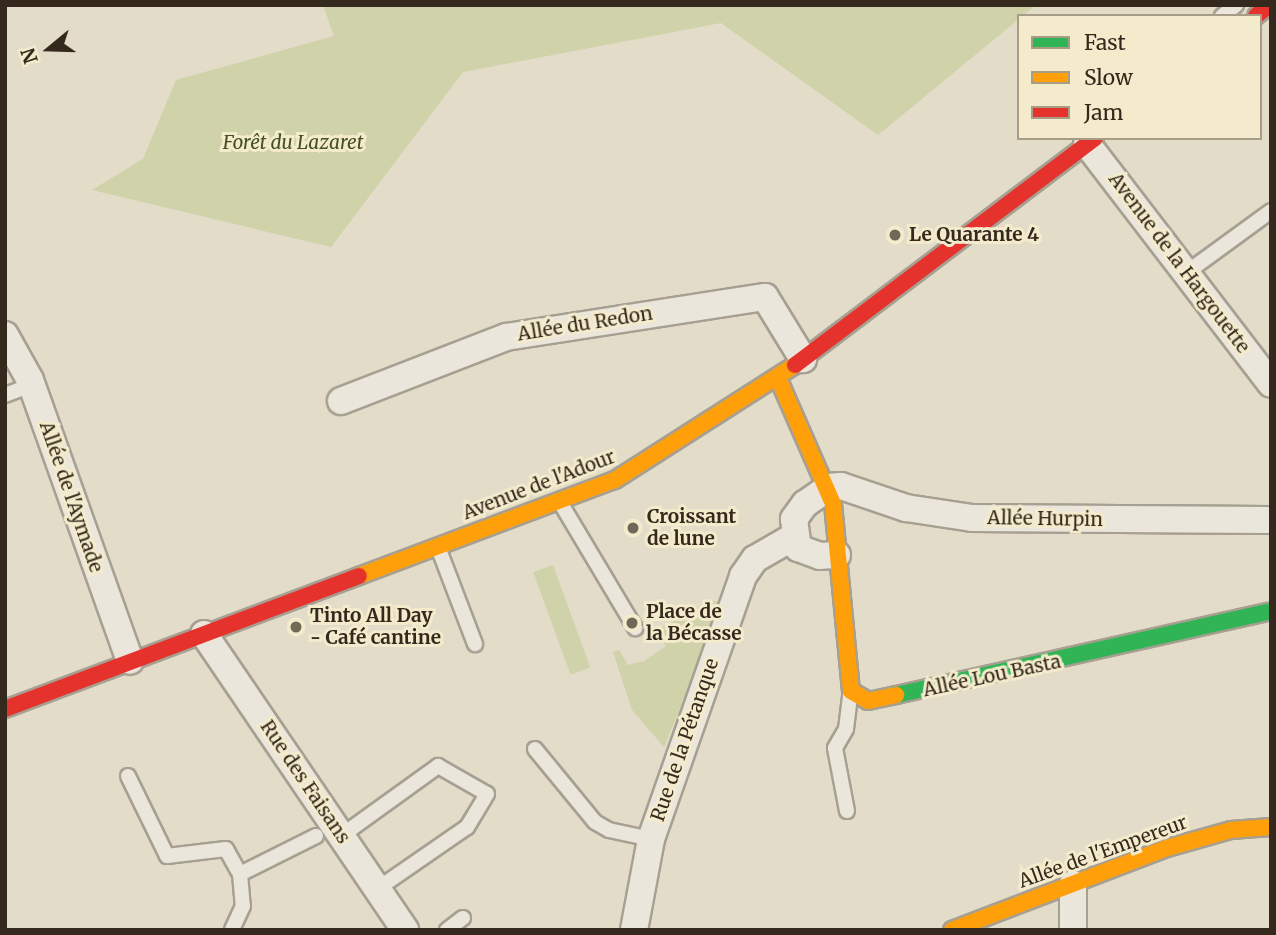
<!DOCTYPE html>
<html>
<head>
<meta charset="utf-8">
<style>
  body { margin:0 }
  #map { position:relative; width:1276px; height:935px; overflow:hidden; background:#e2dcc8; font-family:Merriweather,serif }
  div>[style] { position:absolute }
  .green>* { inset:0; background:#d0d2aa; transform-origin:0 0 }
  .roads { filter:drop-shadow(2px 0 #a7a092) drop-shadow(-2px 0 #a7a092) drop-shadow(0 2px #a7a092) drop-shadow(0 -2px #a7a092) }
  .lane>* { height:14px; margin:-7px; padding:0 7px; transform-origin:7px; border-radius:7px; background:#eae6db }
  .street>* { height:26px; margin:-13px; padding:0 13px; transform-origin:13px; border-radius:13px; background:#eae6db }
  .fast>* { height:16px; margin:-8px; padding:0 8px; transform-origin:8px; border-radius:8px; background:#30b455 }
  .slow>* { height:16px; margin:-8px; padding:0 8px; transform-origin:8px; border-radius:8px; background:#ff9f0a }
  .jam>* { height:16px; margin:-8px; padding:0 8px; transform-origin:8px; border-radius:8px; background:#e5322d }
  .dots>* { width:19px; height:19px; translate:-50% -50%; box-sizing:border-box; border:4px solid #f4ebcd; border-radius:50% }
  span { translate:-50% -50%; white-space:nowrap; text-align:center; line-height:1.15; -webkit-text-stroke:6px #f4ebcd; paint-order:stroke }
  .park-label { font-size:19px; color:#435022; font-style:italic }
  .poi-label { font-size:19px; color:#34291c; font-weight:700 }
  .left { translate:0 -50%; text-align:left }
  .street-label { font-size:19px; color:#34291c }
  .frame { position:absolute; inset:0; border:7px solid #34291c; pointer-events:none }
  .legend { position:absolute; left:1017px; top:14px; width:245px; height:126px; box-sizing:border-box; background:#f4ebcd; border:2px solid #a79d86; margin:0; padding:9px 12px; list-style:none; font-size:21px; color:#34291c }
  .legend li { display:flex; align-items:center; gap:14px; height:35px }
  .legend b { width:35px; border:2px solid #a79d86 }
  .north { position:absolute; left:14px; top:14px; width:70px; height:70px; -webkit-text-stroke:5px #f4ebcd; paint-order:stroke; rotate:251deg; font-size:19px; font-weight:700; line-height:28px; text-align:center; color:#34291c }
  .north::after { content:''; display:block; margin:auto; width:24px; height:32px; background:#34291c; clip-path:polygon(50% 0,100% 100%,50% 72%,0 100%) }
</style>
</head>
<body>
<div id="map">
  <div class="green">
    <div style="clip-path:polygon(323px 5px,1036px 5px,878px 135px,721px 23px,463px 72px,331px 247px,92px 190px,143px 159px,176px 80px,334px 36px)"></div>
    <div style="left:553px;top:565px;width:109px;height:21px;rotate:70deg"></div>
    <div style="clip-path:polygon(709px 601px,724px 601px,664px 747px,632px 710px,613px 652px,619px 650px,628px 665px,644px 661px,666px 646px,656px 631px)"></div>
  </div>
  <div class="roads">
    <div class="lane">
      <div style="left:1222px;top:16px;width:18px;rotate:-38deg"></div>
      <div style="left:1186px;top:273px;width:105px;rotate:-36.1deg"></div>
      <div style="left:5px;top:395px;width:28px;rotate:-21deg"></div>
      <div style="left:560px;top:502px;width:147px;rotate:59.2deg"></div>
      <div style="left:438px;top:547px;width:104px;rotate:69.1deg"></div>
      <div style="left:535px;top:749px;width:94px;rotate:50.6deg"></div>
      <div style="left:595px;top:822px;width:16px;rotate:30deg"></div>
      <div style="left:609px;top:830px;width:43px;rotate:12.1deg"></div>
      <div style="left:128px;top:776px;width:89px;rotate:64deg"></div>
      <div style="left:167px;top:856px;width:59px;rotate:-6.8deg"></div>
      <div style="left:226px;top:849px;width:29px;rotate:61deg"></div>
      <div style="left:240px;top:874px;width:32px;rotate:85deg"></div>
      <div style="left:243px;top:906px;width:26px;rotate:115deg"></div>
      <div style="left:847px;top:811px;width:64px;rotate:-100.8deg"></div>
      <div style="left:835px;top:748px;width:22px;rotate:-60deg"></div>
      <div style="left:846px;top:729px;width:35px;rotate:-83deg"></div>
      <div style="left:341px;top:836px;width:120px;rotate:-35.8deg"></div>
      <div style="left:438px;top:766px;width:56px;rotate:29.7deg"></div>
      <div style="left:487px;top:794px;width:39px;rotate:121deg"></div>
      <div style="left:467px;top:827px;width:109px;rotate:145.4deg"></div>
      <div style="left:240px;top:874px;width:85px;rotate:-26.6deg"></div>
      <div style="left:447px;top:930px;width:20px;rotate:-37deg"></div>
    </div>
    <div class="street">
      <div style="left:1087px;top:144px;width:302px;rotate:52.5deg"></div>
      <div style="left:5px;top:335px;width:51px;rotate:60.9deg"></div>
      <div style="left:30px;top:380px;width:298px;rotate:70.4deg"></div>
      <div style="left:341px;top:401px;width:177px;rotate:-21.2deg"></div>
      <div style="left:506px;top:337px;width:262px;rotate:-8.8deg"></div>
      <div style="left:765px;top:297px;width:73px;rotate:58.5deg"></div>
      <div style="left:837px;top:555px;width:17px;rotate:177deg"></div>
      <div style="left:820px;top:556px;width:23px;rotate:-160deg"></div>
      <div style="left:798px;top:548px;width:29px;rotate:-98deg"></div>
      <div style="left:794px;top:519px;width:19px;rotate:-54deg"></div>
      <div style="left:805px;top:504px;width:29px;rotate:-35deg"></div>
      <div style="left:829px;top:487px;width:12px;rotate:-5deg"></div>
      <div style="left:841px;top:486px;width:69px;rotate:18.7deg"></div>
      <div style="left:906px;top:508px;width:67px;rotate:8.6deg"></div>
      <div style="left:972px;top:518px;width:295px;rotate:0.4deg"></div>
      <div style="left:204px;top:634px;width:358px;rotate:55.8deg"></div>
      <div style="left:634px;top:930px;width:93px;rotate:-79.4deg"></div>
      <div style="left:651px;top:839px;width:279px;rotate:-70.7deg"></div>
      <div style="left:743px;top:576px;width:21px;rotate:-55deg"></div>
      <div style="left:755px;top:559px;width:44px;rotate:-30.1deg"></div>
      <div style="left:1073px;top:930px;width:46px;rotate:-90deg"></div>
    </div>
    <div class="fast">
      <div style="left:896px;top:695px;width:381px;rotate:-12.6deg"></div>
    </div>
    <div class="slow">
      <div style="left:778px;top:378px;width:137px;rotate:66.4deg"></div>
      <div style="left:833px;top:504px;width:188px;rotate:84.5deg"></div>
      <div style="left:851px;top:691px;width:20px;rotate:30deg"></div>
      <div style="left:868px;top:701px;width:29px;rotate:-12deg"></div>
      <div style="left:359px;top:576px;width:273px;rotate:-20.6deg"></div>
      <div style="left:615px;top:480px;width:214px;rotate:-32.6deg"></div>
      <div style="left:952px;top:930px;width:230px;rotate:-20.9deg"></div>
      <div style="left:1167px;top:848px;width:66px;rotate:-15.7deg"></div>
      <div style="left:1231px;top:830px;width:40px;rotate:-4.3deg"></div>
    </div>
    <div class="jam">
      <div style="left:1256px;top:16px;width:17px;rotate:-40deg"></div>
      <div style="left:795px;top:365px;width:376px;rotate:-37.1deg"></div>
      <div style="left:5px;top:709px;width:378px;rotate:-20.6deg"></div>
    </div>
  </div>
  <div class="dots">
    <div style="left:895px;top:235px;background:#716858"></div>
    <div style="left:633px;top:528px;background:#716858"></div>
    <div style="left:632px;top:623px;background:#716858"></div>
    <div style="left:296px;top:627px;background:#716858"></div>
  </div>
  <div class="park-label">
    <span style="left:293px;top:143px">Forêt du Lazaret</span>
  </div>
  <div class="poi-label">
    <span class="left" style="left:909px;top:235px">Le Quarante 4</span>
    <span class="left" style="left:647px;top:528px">Croissant<br>de lune</span>
    <span class="left" style="left:646px;top:623px">Place de<br>la Bécasse</span>
    <span class="left" style="left:310px;top:627px">Tinto All Day<br>- Café cantine</span>
  </div>
  <div class="street-label">
    <span style="left:1179px;top:263px;rotate:53deg">Avenue de la Hargouette</span>
    <span style="left:585px;top:324px;rotate:-9deg">Allée du Redon</span>
    <span style="left:539px;top:485px;rotate:-21deg">Avenue de l'Adour</span>
    <span style="left:71px;top:497px;rotate:71deg">Allée de l'Aymade</span>
    <span style="left:1045px;top:519px;rotate:1deg">Allée Hurpin</span>
    <span style="left:992px;top:676px;rotate:-12deg">Allée Lou Basta</span>
    <span style="left:685px;top:740px;rotate:-71deg">Rue de la Pétanque</span>
    <span style="left:305px;top:782px;rotate:56deg">Rue des Faisans</span>
    <span style="left:1103px;top:852px;rotate:-20deg">Allée de l'Empereur</span>
  </div>
  <div class="frame"></div>
  <ul class="legend">
  <li><b style="height:9px;background:#30b455"></b>Fast</li>
  <li><b style="height:9px;background:#ff9f0a"></b>Slow</li>
  <li><b style="height:9px;background:#e5322d"></b>Jam</li>
  </ul>
  <div class="north">N</div>
</div>
</body>
</html>
